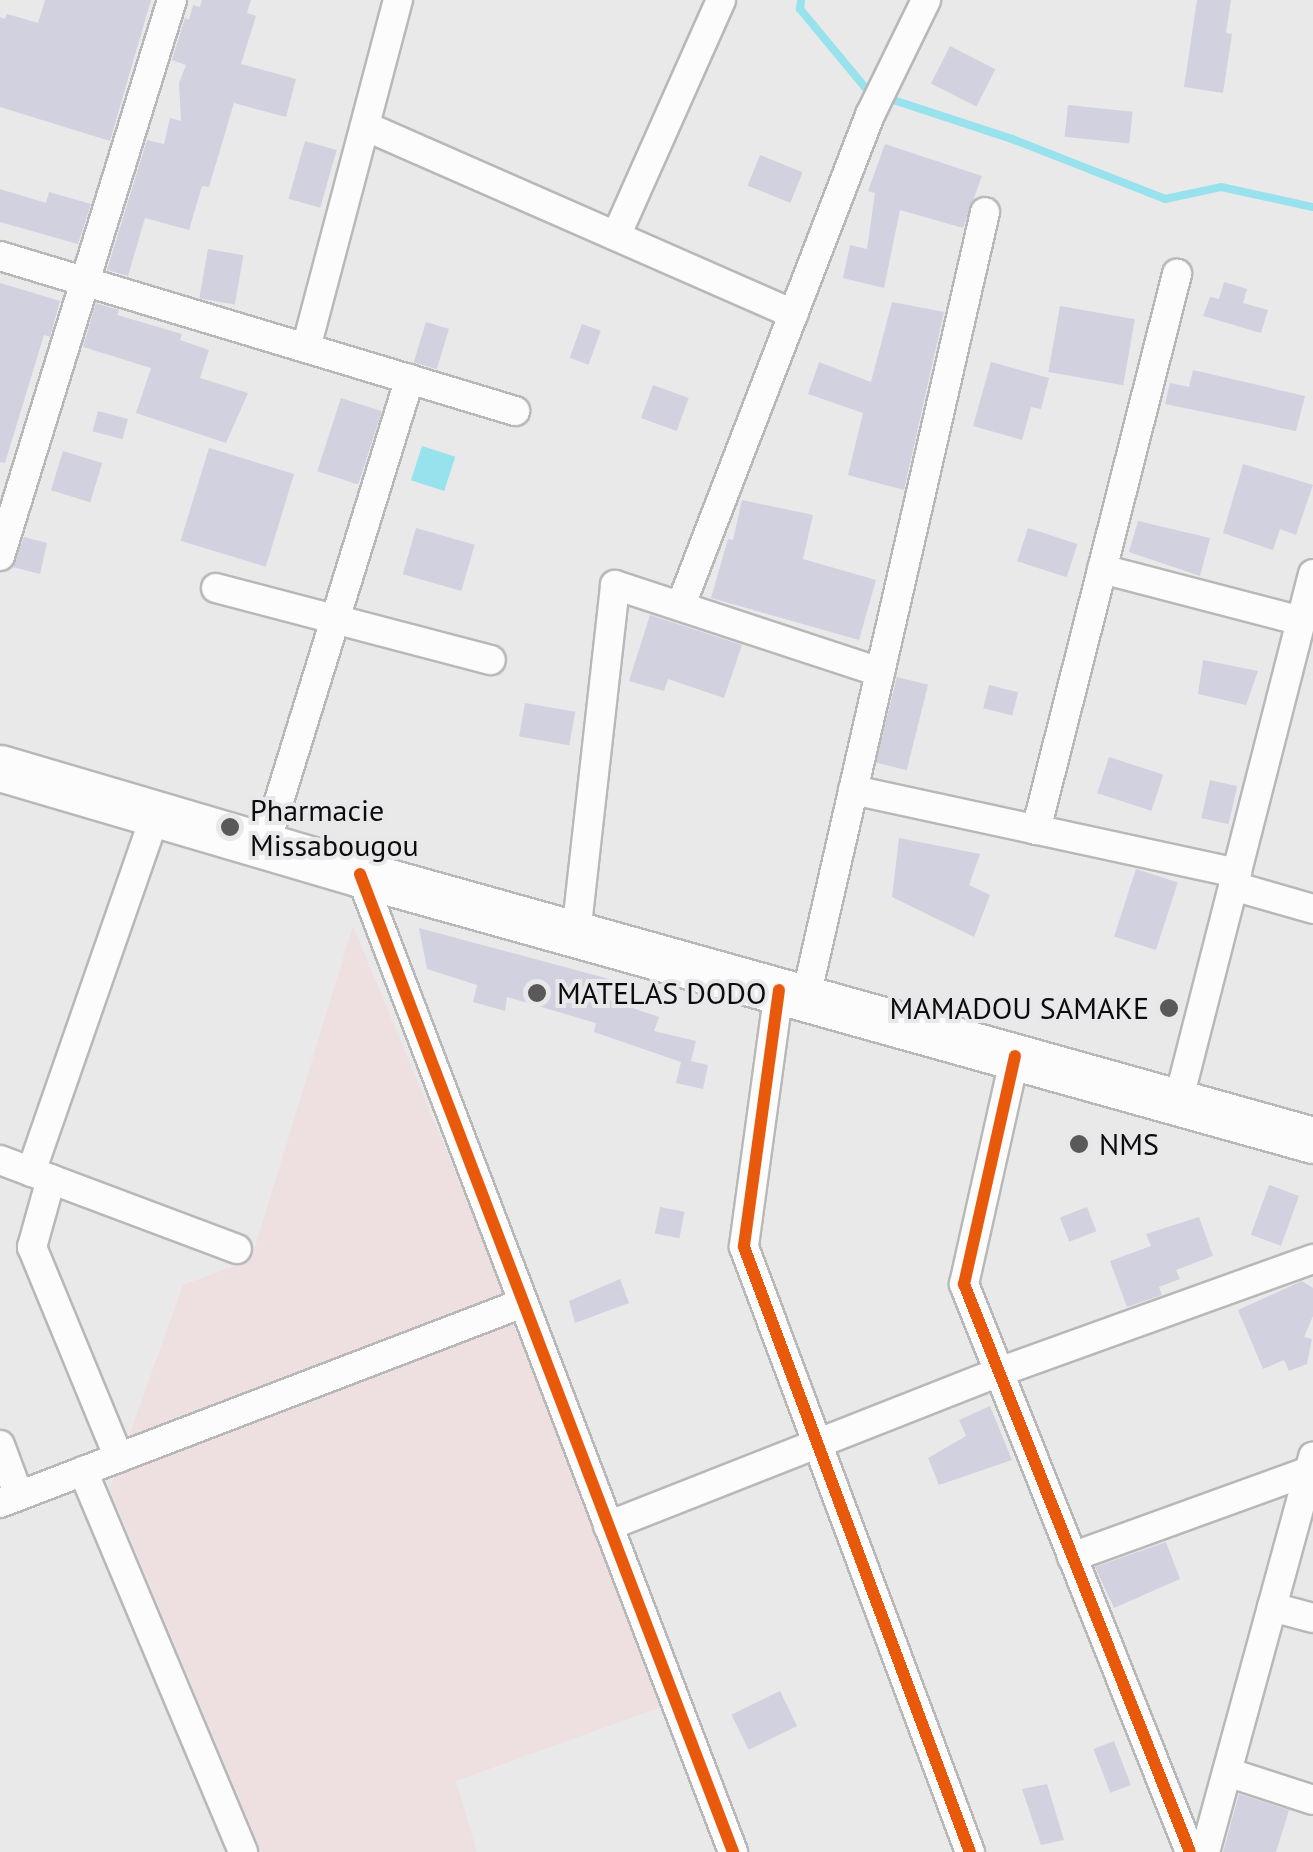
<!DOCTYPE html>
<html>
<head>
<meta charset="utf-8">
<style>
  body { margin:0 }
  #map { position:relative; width:1313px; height:1852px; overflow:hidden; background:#e9e9ea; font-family:"PT Sans",sans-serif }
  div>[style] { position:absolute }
  .commercial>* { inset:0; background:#eedfe1 }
  .water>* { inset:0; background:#97e2ed; transform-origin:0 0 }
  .stream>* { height:8px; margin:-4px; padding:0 4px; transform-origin:4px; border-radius:4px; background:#97e2ed }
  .building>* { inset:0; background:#d2d1df; transform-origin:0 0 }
  .roads { filter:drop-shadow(2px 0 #b8b8b8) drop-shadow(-2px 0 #b8b8b8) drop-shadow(0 2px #b8b8b8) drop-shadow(0 -2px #b8b8b8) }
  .minor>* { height:28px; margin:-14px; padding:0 14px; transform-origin:14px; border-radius:14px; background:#fcfcfc }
  .primary>* { height:45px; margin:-22.5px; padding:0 22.5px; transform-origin:22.5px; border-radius:22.5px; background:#fcfcfc }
  .cycleway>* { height:12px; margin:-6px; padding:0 6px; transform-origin:6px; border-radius:6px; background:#e8590c }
  .dots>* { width:28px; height:28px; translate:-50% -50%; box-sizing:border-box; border:5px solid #e8e8eb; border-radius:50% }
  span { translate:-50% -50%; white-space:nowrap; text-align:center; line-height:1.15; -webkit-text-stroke:8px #e8e8eb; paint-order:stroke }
  .poi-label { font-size:30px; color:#0c0c0d }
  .left { translate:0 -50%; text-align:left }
  .right { translate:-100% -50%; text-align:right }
</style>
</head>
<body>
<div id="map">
  <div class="commercial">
    <div style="clip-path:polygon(353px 926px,675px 1702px,456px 1781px,477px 1852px,262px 1852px,110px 1489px,183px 1285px,251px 1260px)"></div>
  </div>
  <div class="water">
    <div style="left:422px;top:446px;width:35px;height:36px;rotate:18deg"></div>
  </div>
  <div class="stream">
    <div style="left:801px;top:0;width:9px;rotate:96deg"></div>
    <div style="left:800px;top:9px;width:108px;rotate:50.3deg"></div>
    <div style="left:869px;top:92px;width:151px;rotate:18.2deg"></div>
    <div style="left:1012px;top:139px;width:164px;rotate:21.4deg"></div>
    <div style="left:1165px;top:199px;width:57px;rotate:-12.1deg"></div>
    <div style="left:1221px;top:187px;width:94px;rotate:12.3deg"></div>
  </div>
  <div class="building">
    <div style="clip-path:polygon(45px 0,151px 0,110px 141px,0 107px,0 17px,5px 19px,7px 14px,38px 23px)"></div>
    <div style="clip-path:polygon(202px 0,251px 0,247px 13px,256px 16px,241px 64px,296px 79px,286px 117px,234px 103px,209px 187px,202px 186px,189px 230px,145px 218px,128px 276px,107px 270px,147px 140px,164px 144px,170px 118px,181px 121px,179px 83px,186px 65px,172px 60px,185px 18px,189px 20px,193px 5px,200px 7px)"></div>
    <div style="clip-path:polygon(1197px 0,1231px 0,1226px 33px,1232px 34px,1223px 93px,1184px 87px)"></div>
    <div style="left:950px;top:46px;width:51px;height:42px;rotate:27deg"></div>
    <div style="left:1068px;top:105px;width:65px;height:32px;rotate:6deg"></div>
    <div style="left:305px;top:141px;width:33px;height:60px;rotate:16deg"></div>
    <div style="clip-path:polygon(885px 144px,982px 176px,963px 228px,900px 210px,884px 288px,843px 278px,850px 245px,867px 249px,875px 193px,868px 191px)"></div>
    <div style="left:760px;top:155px;width:46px;height:33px;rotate:22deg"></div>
    <div style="clip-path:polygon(0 189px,46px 203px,49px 192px,91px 204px,78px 244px,0 222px)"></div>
    <div style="left:208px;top:249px;width:36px;height:50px;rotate:10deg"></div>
    <div style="clip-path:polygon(1224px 282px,1247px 289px,1243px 303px,1268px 310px,1261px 333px,1203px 316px,1210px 297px,1219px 299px)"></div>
    <div style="clip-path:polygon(0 283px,60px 301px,50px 337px,44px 335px,5px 463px,0 462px)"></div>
    <div style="clip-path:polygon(892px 302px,944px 312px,904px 490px,848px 475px,863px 413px,808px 394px,819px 362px,871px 382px)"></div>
    <div style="clip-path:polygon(96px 303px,119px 310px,117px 315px,182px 334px,180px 340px,209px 350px,200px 378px,248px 393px,226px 443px,136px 413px,151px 368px,83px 347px)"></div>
    <div style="left:1060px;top:306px;width:76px;height:67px;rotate:10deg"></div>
    <div style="left:426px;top:322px;width:24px;height:42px;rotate:17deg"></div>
    <div style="left:582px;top:324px;width:20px;height:36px;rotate:20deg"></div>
    <div style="clip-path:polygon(991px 362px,1049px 378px,1041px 409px,1031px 407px,1022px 440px,973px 426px)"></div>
    <div style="clip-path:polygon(1193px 370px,1305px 396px,1296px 431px,1165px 404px,1170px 383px,1189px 387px)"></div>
    <div style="left:653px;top:385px;width:38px;height:35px;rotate:20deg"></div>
    <div style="left:341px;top:398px;width:43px;height:77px;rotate:18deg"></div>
    <div style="left:98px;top:411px;width:31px;height:21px;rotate:15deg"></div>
    <div style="left:209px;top:448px;width:89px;height:97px;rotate:17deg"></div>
    <div style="left:63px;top:451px;width:41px;height:41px;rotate:17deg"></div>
    <div style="clip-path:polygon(1243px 464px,1313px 485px,1296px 535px,1280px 529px,1273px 550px,1223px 533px)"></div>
    <div style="clip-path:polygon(742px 500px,813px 515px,803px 559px,876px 580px,859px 640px,711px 598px,728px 539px,733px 540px)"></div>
    <div style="clip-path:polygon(1138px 521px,1210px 538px,1200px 576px,1129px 552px)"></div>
    <div style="left:416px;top:528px;width:61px;height:48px;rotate:16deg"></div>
    <div style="left:1028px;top:528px;width:52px;height:35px;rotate:18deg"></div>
    <div style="clip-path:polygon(24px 537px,47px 543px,40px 574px,13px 567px)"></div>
    <div style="clip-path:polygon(650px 615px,742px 645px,724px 698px,668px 679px,664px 691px,629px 681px)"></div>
    <div style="clip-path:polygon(1203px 660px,1258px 671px,1246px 705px,1198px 694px)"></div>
    <div style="left:897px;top:677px;width:32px;height:88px;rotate:14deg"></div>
    <div style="left:989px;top:685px;width:30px;height:24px;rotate:14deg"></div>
    <div style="left:525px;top:703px;width:51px;height:34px;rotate:10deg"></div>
    <div style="left:1109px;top:757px;width:57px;height:38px;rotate:18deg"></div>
    <div style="left:1210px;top:780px;width:28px;height:39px;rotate:13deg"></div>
    <div style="clip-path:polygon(899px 838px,980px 854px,969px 885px,990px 895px,974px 937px,892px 897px)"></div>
    <div style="left:1136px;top:869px;width:44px;height:71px;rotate:18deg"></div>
    <div style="clip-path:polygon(419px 928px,613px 980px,606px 999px,659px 1017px,654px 1031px,696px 1041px,691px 1061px,708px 1065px,703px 1089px,676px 1083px,681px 1062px,594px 1032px,596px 1023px,507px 997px,505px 1011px,473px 1002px,477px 985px,427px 969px)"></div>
    <div style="left:1269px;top:1185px;width:32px;height:53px;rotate:20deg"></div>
    <div style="left:660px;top:1207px;width:25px;height:27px;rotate:11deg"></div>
    <div style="left:1087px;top:1207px;width:26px;height:29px;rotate:69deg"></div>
    <div style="clip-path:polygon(1199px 1217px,1213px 1256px,1176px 1270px,1180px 1279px,1159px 1287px,1162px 1295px,1127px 1307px,1110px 1261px,1151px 1246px,1146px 1234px)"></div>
    <div style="clip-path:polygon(620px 1279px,629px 1303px,575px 1323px,569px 1301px)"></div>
    <div style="clip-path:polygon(1302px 1281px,1313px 1288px,1313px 1316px,1304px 1337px,1312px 1339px,1307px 1364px,1289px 1371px,1284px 1360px,1263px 1369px,1238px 1310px)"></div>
    <div style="clip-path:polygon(990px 1406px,1012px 1460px,939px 1485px,928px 1458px,966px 1436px,959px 1420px)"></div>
    <div style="clip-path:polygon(1166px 1542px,1180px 1579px,1114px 1608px,1095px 1567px)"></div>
    <div style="left:780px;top:1691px;width:39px;height:54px;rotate:64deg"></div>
    <div style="left:1114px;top:1741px;width:47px;height:22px;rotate:69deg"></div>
    <div style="clip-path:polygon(1047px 1784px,1064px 1840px,1041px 1845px,1022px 1789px)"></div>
    <div style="clip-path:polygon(1239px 1794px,1289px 1810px,1276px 1852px,1223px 1852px)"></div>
  </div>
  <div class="roads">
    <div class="minor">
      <div style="left:365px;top:126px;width:468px;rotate:23.7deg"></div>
      <div style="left:616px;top:236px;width:258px;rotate:-66deg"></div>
      <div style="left:0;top:256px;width:538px;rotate:16.75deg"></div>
      <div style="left:306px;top:348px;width:360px;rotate:-75.2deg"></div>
      <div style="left:0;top:556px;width:582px;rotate:-72.81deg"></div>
      <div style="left:1102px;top:569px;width:206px;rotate:14.6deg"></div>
      <div style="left:216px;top:588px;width:284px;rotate:14.7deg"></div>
      <div style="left:681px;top:605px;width:525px;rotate:-68.91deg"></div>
      <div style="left:870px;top:115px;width:128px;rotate:-64deg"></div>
      <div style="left:853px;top:790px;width:393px;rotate:12.2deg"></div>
      <div style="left:1036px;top:830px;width:574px;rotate:-75.77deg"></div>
      <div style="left:265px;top:846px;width:489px;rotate:-72.8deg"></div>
      <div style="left:360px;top:874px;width:1047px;rotate:69.12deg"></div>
      <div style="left:1233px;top:886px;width:83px;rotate:16deg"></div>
      <div style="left:576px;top:934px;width:351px;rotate:-83.6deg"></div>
      <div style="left:615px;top:585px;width:279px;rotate:18.2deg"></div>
      <div style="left:779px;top:990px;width:259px;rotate:97.8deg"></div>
      <div style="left:744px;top:1247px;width:646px;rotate:69.52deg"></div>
      <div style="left:806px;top:997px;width:805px;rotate:-77.15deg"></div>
      <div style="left:1015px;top:1056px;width:234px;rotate:102.6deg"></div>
      <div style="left:964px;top:1284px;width:611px;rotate:68.3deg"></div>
      <div style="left:1178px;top:1102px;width:545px;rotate:-75.66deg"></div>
      <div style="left:0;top:1160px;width:253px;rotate:20.6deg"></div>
      <div style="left:31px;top:1172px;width:379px;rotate:-70.8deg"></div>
      <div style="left:51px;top:1179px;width:71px;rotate:105.6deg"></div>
      <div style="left:32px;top:1247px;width:228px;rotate:67.6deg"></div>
      <div style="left:0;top:1445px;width:54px;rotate:69.6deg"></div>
      <div style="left:83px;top:1471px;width:413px;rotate:67.2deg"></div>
      <div style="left:0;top:1503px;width:560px;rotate:-20.93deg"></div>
      <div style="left:608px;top:1526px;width:420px;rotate:-21.5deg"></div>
      <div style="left:999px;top:1372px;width:334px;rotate:-19.8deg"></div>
      <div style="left:1072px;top:1557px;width:252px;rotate:-19.9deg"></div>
      <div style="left:1272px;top:1607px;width:42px;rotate:15deg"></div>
      <div style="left:1227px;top:1772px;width:90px;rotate:18deg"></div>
      <div style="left:1205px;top:1852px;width:410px;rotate:-74.7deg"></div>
    </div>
    <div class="primary">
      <div style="left:0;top:768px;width:375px;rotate:16.4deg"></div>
      <div style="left:360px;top:874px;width:989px;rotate:15.6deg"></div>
    </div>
  </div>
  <div class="cycleway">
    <div style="left:360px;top:874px;width:1047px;rotate:69.12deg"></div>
    <div style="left:779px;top:990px;width:259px;rotate:97.8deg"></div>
    <div style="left:744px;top:1247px;width:646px;rotate:69.52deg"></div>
    <div style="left:1015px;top:1056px;width:234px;rotate:102.6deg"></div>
    <div style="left:964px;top:1284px;width:611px;rotate:68.3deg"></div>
  </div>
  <div class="dots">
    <div style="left:230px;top:827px;background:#59595a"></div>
    <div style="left:537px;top:993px;background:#59595a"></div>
    <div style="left:1169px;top:1008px;background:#59595a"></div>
    <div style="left:1079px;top:1144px;background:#59595a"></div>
  </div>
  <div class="poi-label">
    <span class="left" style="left:250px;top:827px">Pharmacie<br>Missabougou</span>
    <span class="left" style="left:557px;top:993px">MATELAS DODO</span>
    <span class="right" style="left:1149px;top:1008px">MAMADOU SAMAKE</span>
    <span class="left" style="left:1099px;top:1144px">NMS</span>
  </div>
</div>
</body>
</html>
